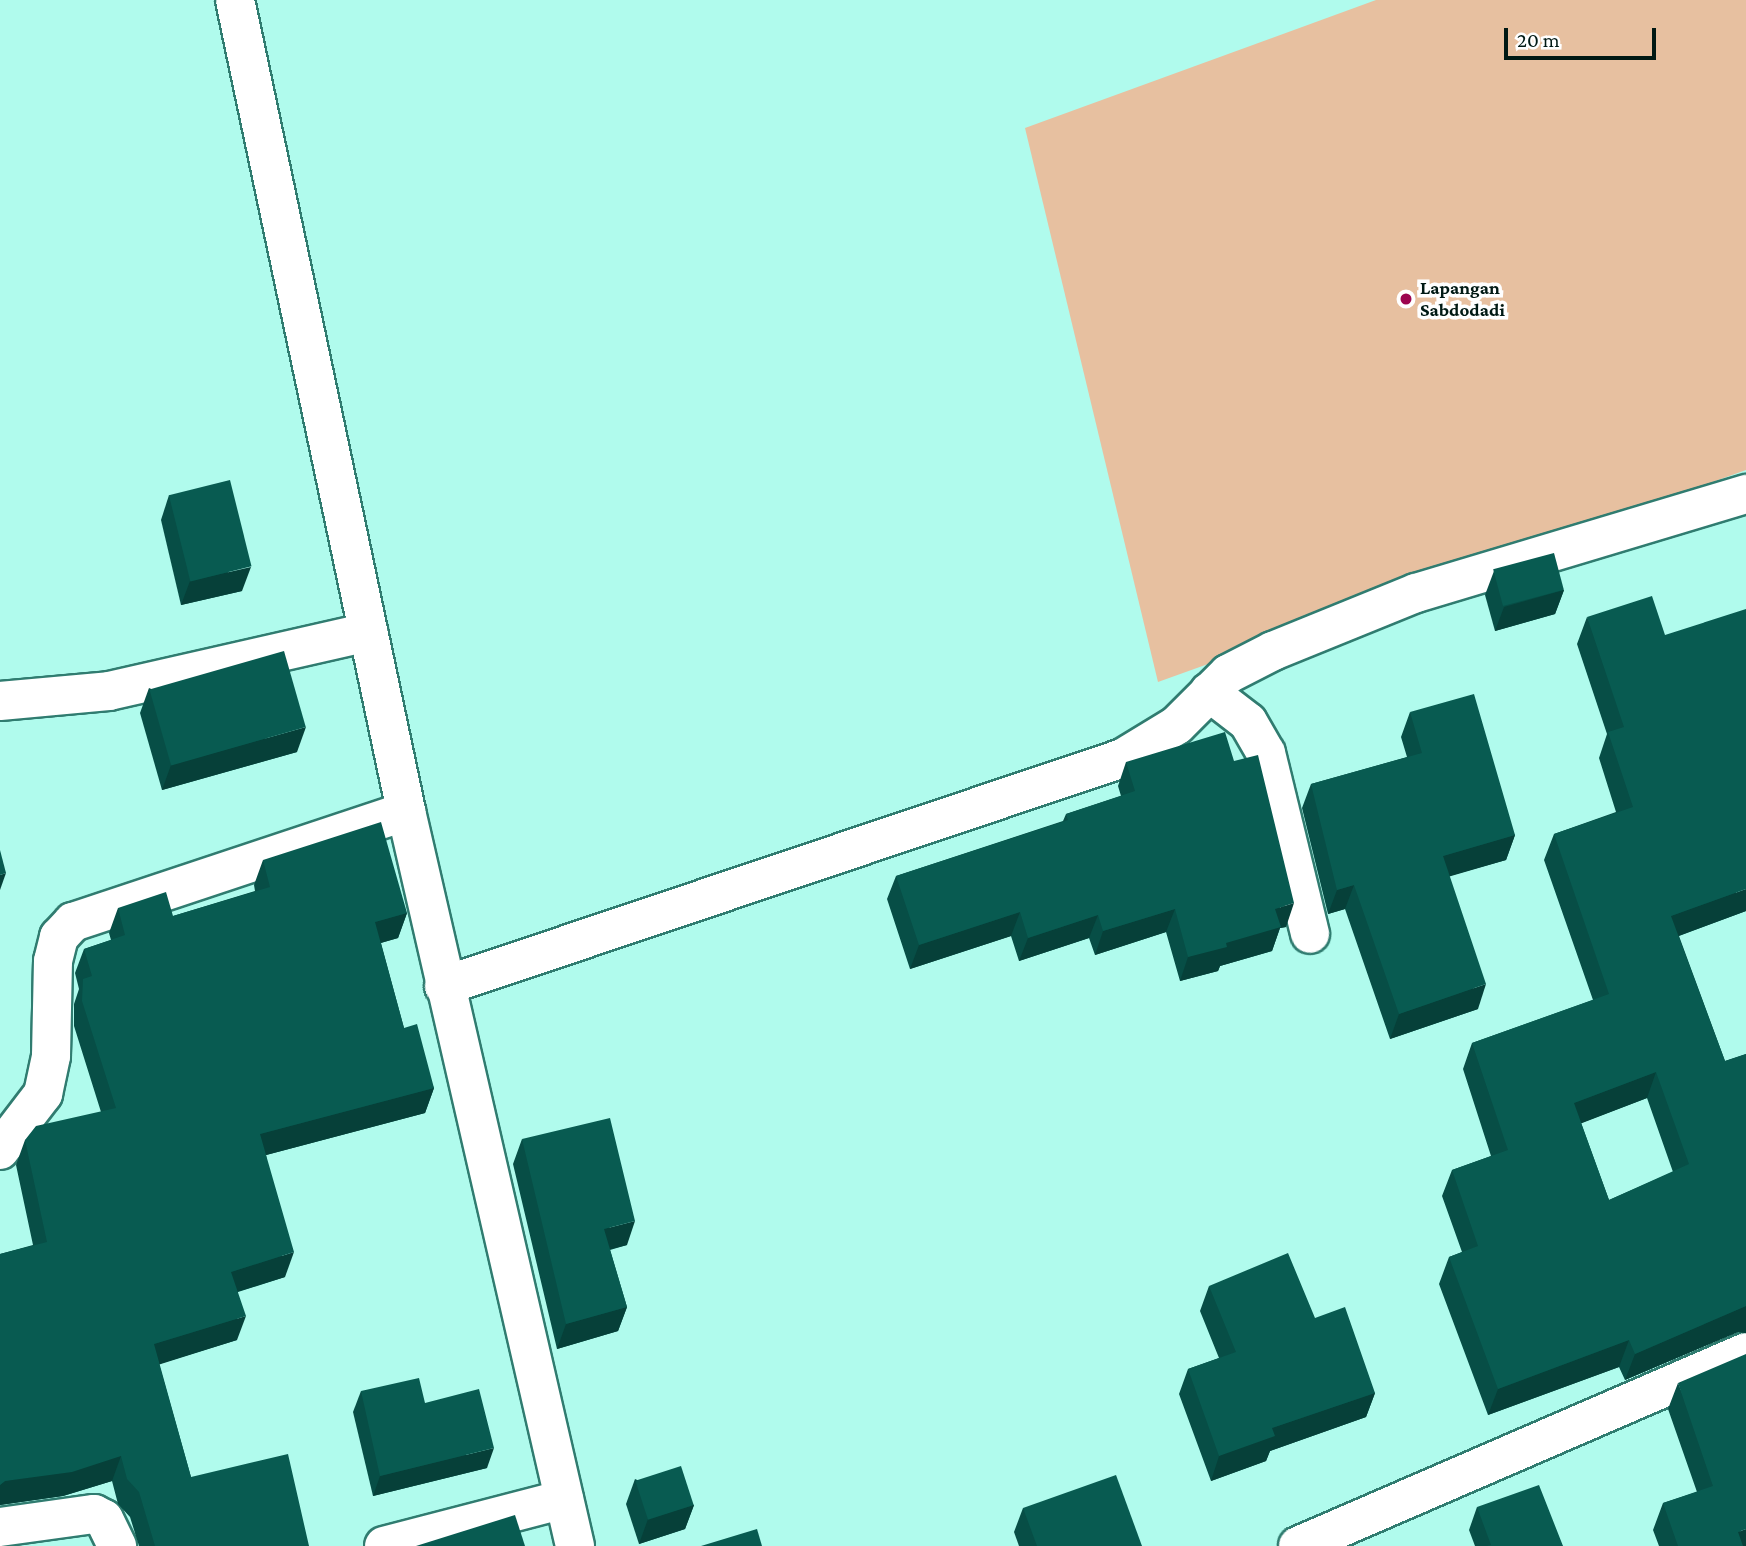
<!DOCTYPE html>
<html>
<head>
<meta charset="utf-8">
<style>
  body { margin:0 }
  #map { position:relative; width:1746px; height:1546px; overflow:hidden; background:#b0fbed; font-family:"Crimson Pro",serif }
  div>[style] { position:absolute }
  .green>* { inset:0; background:#e7c0a0 }
  .roads { filter:drop-shadow(2px 0 #307c70) drop-shadow(-2px 0 #307c70) drop-shadow(0 2px #307c70) drop-shadow(0 -2px #307c70) }
  .minor>* { height:38px; margin:-19px; padding:0 19px; transform-origin:19px; border-radius:19px; background:#fff }
  .wall>* { inset:0; background:#074e46 }
  .shaded-wall>* { inset:0; background:#064039 }
  .building>* { inset:0; background:#085b51; transform-origin:0 0 }
  .dots>* { width:19px; height:19px; translate:-50% -50%; box-sizing:border-box; border:4px solid #fff; border-radius:50% }
  span { translate:-50% -50%; white-space:nowrap; text-align:center; line-height:1.15; -webkit-text-stroke:7px #fff; paint-order:stroke }
  .poi-label { font-size:19px; color:#001914; font-weight:700 }
  .left { translate:0 -50%; text-align:left }
  .scale { position:absolute; left:1504px; top:28px; width:152px; height:32px; box-sizing:border-box; border:4px solid #001914; border-top:0; padding-left:9px; font-size:21px; line-height:24px; white-space:nowrap; color:#001914; -webkit-text-stroke:5px #fff; paint-order:stroke }
</style>
</head>
<body>
<div id="map">
  <div class="green">
    <div style="clip-path:polygon(1376px 0,1746px 0,1746px 470px,1158px 682px,1025px 128px)"></div>
  </div>
  <div class="roads">
    <div class="minor">
      <div style="left:235px;top:0;width:829px;rotate:78.09deg"></div>
      <div style="left:406px;top:811px;width:754px;rotate:77.05deg"></div>
      <div style="left:1209px;top:692px;width:49px;rotate:37.6deg"></div>
      <div style="left:1248px;top:722px;width:36px;rotate:60deg"></div>
      <div style="left:1266px;top:753px;width:186px;rotate:76.3deg"></div>
      <div style="left:0;top:701px;width:109px;rotate:-5.2deg"></div>
      <div style="left:109px;top:691px;width:266px;rotate:-12.8deg"></div>
      <div style="left:444px;top:986px;width:716px;rotate:-18.56deg"></div>
      <div style="left:1123px;top:758px;width:63px;rotate:-31.4deg"></div>
      <div style="left:1177px;top:725px;width:72px;rotate:-45deg"></div>
      <div style="left:1228px;top:674px;width:51px;rotate:-27.1deg"></div>
      <div style="left:1273px;top:651px;width:154px;rotate:-22.1deg"></div>
      <div style="left:1416px;top:593px;width:345px;rotate:-16.7deg"></div>
      <div style="left:0;top:1150px;width:71px;rotate:-52.5deg"></div>
      <div style="left:43px;top:1094px;width:39px;rotate:-78deg"></div>
      <div style="left:51px;top:1056px;width:95px;rotate:-88.8deg"></div>
      <div style="left:53px;top:961px;width:25px;rotate:-76deg"></div>
      <div style="left:59px;top:937px;width:21px;rotate:-47deg"></div>
      <div style="left:73px;top:922px;width:351px;rotate:-18.4deg"></div>
      <div style="left:0;top:1527px;width:95px;rotate:-7.9deg"></div>
      <div style="left:94px;top:1514px;width:11px;rotate:27deg"></div>
      <div style="left:104px;top:1519px;width:30px;rotate:64deg"></div>
      <div style="left:384px;top:1546px;width:186px;rotate:-14.6deg"></div>
      <div style="left:1298px;top:1546px;width:488px;rotate:-23.4deg"></div>
    </div>
  </div>
  <div class="wall">
    <div style="clip-path:polygon(169px 495px,242px 591px,181px 605px,161px 520px)"></div>
    <div style="clip-path:polygon(1494px 571px,1564px 590px,1555px 614px,1495px 631px,1485px 595px)"></div>
    <div style="clip-path:polygon(evenodd,1587px 617px,1746px 911px,1679px 936px,1725px 1061px,1746px 1054px,1746px 1333px,1738px 1332px,1625px 1380px,1619px 1367px,1488px 1415px,1439px 1284px,1449px 1257px,1462px 1252px,1442px 1196px,1452px 1170px,1491px 1156px,1463px 1069px,1472px 1043px,1593px 1000px,1544px 860px,1554px 834px,1616px 812px,1599px 758px,1607px 734px,1577px 644px,1587px 617px,1647px 1098px,1673px 1172px,1609px 1200px,1581px 1123px,1647px 1098px)"></div>
    <div style="clip-path:polygon(149px 688px,297px 752px,162px 790px,140px 713px)"></div>
    <div style="clip-path:polygon(1410px 712px,1515px 835px,1506px 860px,1449px 876px,1478px 1009px,1390px 1039px,1345px 909px,1328px 914px,1302px 808px,1311px 784px,1407px 757px,1401px 737px)"></div>
    <div style="clip-path:polygon(1234px 761px,1286px 927px,1280px 928px,1272px 951px,1220px 966px,1218px 971px,1180px 981px,1166px 932px,1095px 955px,1089px 938px,1019px 961px,1011px 936px,910px 969px,887px 899px,896px 876px,1063px 821px,1066px 814px,1121px 796px,1118px 786px,1126px 762px)"></div>
    <div style="clip-path:polygon(263px 860px,407px 913px,398px 938px,381px 943px,404px 1028px,434px 1088px,425px 1113px,266px 1155px,285px 1277px,238px 1292px,237px 1340px,159px 1364px,191px 1477px,309px 1546px,139px 1546px,130px 1517px,118px 1504px,112px 1481px,63px 1496px,0 1505px,0 1254px,33px 1245px,16px 1165px,25px 1140px,101px 1112px,74px 1026px,74px 1004px,79px 989px,75px 973px,84px 949px,111px 940px,109px 933px,118px 908px,173px 916px,255px 891px,254px 885px)"></div>
    <div style="clip-path:polygon(522px 1139px,627px 1245px,610px 1250px,627px 1307px,618px 1331px,557px 1349px,513px 1164px)"></div>
    <div style="clip-path:polygon(1209px 1286px,1375px 1393px,1366px 1417px,1270px 1451px,1266px 1461px,1211px 1481px,1179px 1394px,1188px 1369px,1219px 1358px,1200px 1311px)"></div>
    <div style="clip-path:polygon(1678px 1383px,1746px 1546px,1659px 1546px,1653px 1530px,1663px 1503px,1697px 1492px,1668px 1409px)"></div>
    <div style="clip-path:polygon(361px 1391px,487px 1468px,373px 1496px,353px 1412px)"></div>
    <div style="clip-path:polygon(635px 1479px,694px 1505px,685px 1529px,639px 1544px,626px 1504px)"></div>
    <div style="clip-path:polygon(1477px 1507px,1563px 1546px,1475px 1546px,1469px 1530px)"></div>
    <div style="clip-path:polygon(1023px 1508px,1142px 1546px,1019px 1546px,1014px 1532px)"></div>
  </div>
  <div class="shaded-wall">
    <div style="clip-path:polygon(251px 567px,242px 591px,181px 605px,190px 581px)"></div>
    <div style="clip-path:polygon(1564px 590px,1555px 614px,1495px 631px,1504px 607px)"></div>
    <div style="clip-path:polygon(306px 727px,297px 752px,162px 790px,171px 765px)"></div>
    <div style="clip-path:polygon(1515px 835px,1506px 860px,1434px 881px,1443px 856px)"></div>
    <div style="clip-path:polygon(6px 873px,0 890px,0 875px)"></div>
    <div style="clip-path:polygon(1354px 885px,1345px 909px,1328px 914px,1337px 890px)"></div>
    <div style="clip-path:polygon(1746px 889px,1746px 911px,1662px 942px,1671px 916px)"></div>
    <div style="clip-path:polygon(1294px 903px,1286px 927px,1280px 928px,1272px 951px,1220px 966px,1218px 971px,1180px 981px,1188px 957px,1226px 943px,1275px 909px)"></div>
    <div style="clip-path:polygon(1175px 909px,1166px 932px,1095px 955px,1103px 931px)"></div>
    <div style="clip-path:polygon(1020px 912px,1011px 936px,910px 969px,919px 945px)"></div>
    <div style="clip-path:polygon(407px 913px,398px 938px,366px 947px,375px 922px)"></div>
    <div style="clip-path:polygon(1098px 915px,1089px 938px,1019px 961px,1028px 938px)"></div>
    <div style="clip-path:polygon(1486px 984px,1478px 1009px,1390px 1039px,1399px 1014px)"></div>
    <div style="clip-path:polygon(1656px 1072px,1647px 1098px,1564px 1130px,1574px 1103px)"></div>
    <div style="clip-path:polygon(434px 1088px,425px 1113px,251px 1159px,260px 1134px)"></div>
    <div style="clip-path:polygon(635px 1221px,627px 1245px,595px 1253px,604px 1229px)"></div>
    <div style="clip-path:polygon(294px 1252px,285px 1277px,223px 1296px,231px 1272px)"></div>
    <div style="clip-path:polygon(1746px 1306px,1746px 1333px,1738px 1332px,1625px 1380px,1635px 1354px)"></div>
    <div style="clip-path:polygon(627px 1307px,618px 1331px,557px 1349px,566px 1324px)"></div>
    <div style="clip-path:polygon(246px 1316px,237px 1340px,145px 1369px,154px 1344px)"></div>
    <div style="clip-path:polygon(1629px 1340px,1619px 1367px,1488px 1415px,1498px 1389px)"></div>
    <div style="clip-path:polygon(1375px 1393px,1366px 1417px,1270px 1451px,1266px 1461px,1211px 1481px,1219px 1456px,1272px 1428px)"></div>
    <div style="clip-path:polygon(494px 1448px,487px 1468px,373px 1496px,380px 1476px)"></div>
    <div style="clip-path:polygon(121px 1456px,112px 1481px,63px 1496px,0 1505px,0 1485px,5px 1481px)"></div>
    <div style="clip-path:polygon(694px 1505px,685px 1529px,639px 1544px,648px 1519px)"></div>
    <div style="clip-path:polygon(1746px 1529px,1746px 1546px,1733px 1546px,1738px 1532px)"></div>
  </div>
  <div class="building">
    <div style="left:230px;top:480px;width:89px;height:63px;rotate:76deg"></div>
    <div style="left:1554px;top:553px;width:38px;height:63px;rotate:75deg"></div>
    <div style="clip-path:polygon(evenodd,1652px 596px,1665px 635px,1746px 609px,1746px 889px,1671px 916px,1725px 1061px,1746px 1054px,1746px 1306px,1635px 1354px,1629px 1340px,1498px 1389px,1449px 1257px,1478px 1246px,1452px 1170px,1508px 1150px,1472px 1043px,1609px 994px,1554px 834px,1633px 807px,1608px 732px,1624px 727px,1587px 617px,1652px 596px,1656px 1072px,1689px 1164px,1609px 1200px,1574px 1103px,1656px 1072px)"></div>
    <div style="left:284px;top:651px;width:79px;height:140px;rotate:74deg"></div>
    <div style="clip-path:polygon(1474px 694px,1515px 835px,1443px 856px,1486px 984px,1399px 1014px,1354px 885px,1337px 890px,1311px 784px,1422px 753px,1410px 712px)"></div>
    <div style="clip-path:polygon(1225px 732px,1234px 761px,1258px 755px,1294px 903px,1275px 909px,1281px 927px,1226px 943px,1227px 947px,1188px 957px,1175px 909px,1103px 931px,1098px 915px,1028px 938px,1020px 912px,919px 945px,896px 876px,1068px 820px,1066px 814px,1135px 791px,1126px 762px)"></div>
    <div style="clip-path:polygon(381px 822px,407px 913px,375px 922px,404px 1028px,417px 1024px,434px 1088px,260px 1134px,294px 1252px,231px 1272px,246px 1316px,154px 1344px,191px 1477px,288px 1454px,309px 1546px,155px 1546px,139px 1492px,127px 1479px,121px 1456px,72px 1472px,5px 1481px,0 1485px,0 1254px,47px 1242px,25px 1140px,36px 1126px,116px 1108px,82px 1001px,83px 979px,92px 976px,84px 949px,125px 935px,118px 908px,166px 892px,173px 916px,270px 887px,263px 860px)"></div>
    <div style="clip-path:polygon(0 850px,6px 873px,0 875px)"></div>
    <div style="clip-path:polygon(610px 1118px,635px 1221px,604px 1229px,627px 1307px,566px 1324px,522px 1139px)"></div>
    <div style="clip-path:polygon(1288px 1253px,1315px 1318px,1345px 1307px,1375px 1393px,1272px 1428px,1275px 1436px,1219px 1456px,1188px 1369px,1236px 1352px,1209px 1286px)"></div>
    <div style="clip-path:polygon(1746px 1354px,1746px 1529px,1738px 1532px,1743px 1546px,1678px 1546px,1663px 1503px,1713px 1486px,1678px 1383px)"></div>
    <div style="clip-path:polygon(419px 1378px,425px 1403px,479px 1389px,494px 1448px,380px 1476px,361px 1391px)"></div>
    <div style="left:681px;top:1466px;width:41px;height:48px;rotate:72deg"></div>
    <div style="clip-path:polygon(1116px 1475px,1142px 1546px,1037px 1546px,1023px 1508px)"></div>
    <div style="clip-path:polygon(1539px 1485px,1563px 1546px,1487px 1546px,1491px 1545px,1477px 1507px)"></div>
    <div style="clip-path:polygon(515px 1515px,525px 1546px,416px 1546px)"></div>
    <div style="clip-path:polygon(757px 1529px,762px 1546px,701px 1546px)"></div>
  </div>
  <div class="dots">
    <div style="left:1406px;top:299px;background:#9d054f"></div>
  </div>
  <div class="poi-label">
    <span class="left" style="left:1420px;top:299px">Lapangan<br>Sabdodadi</span>
  </div>
  <div class="scale">20 m</div>
</div>
</body>
</html>
